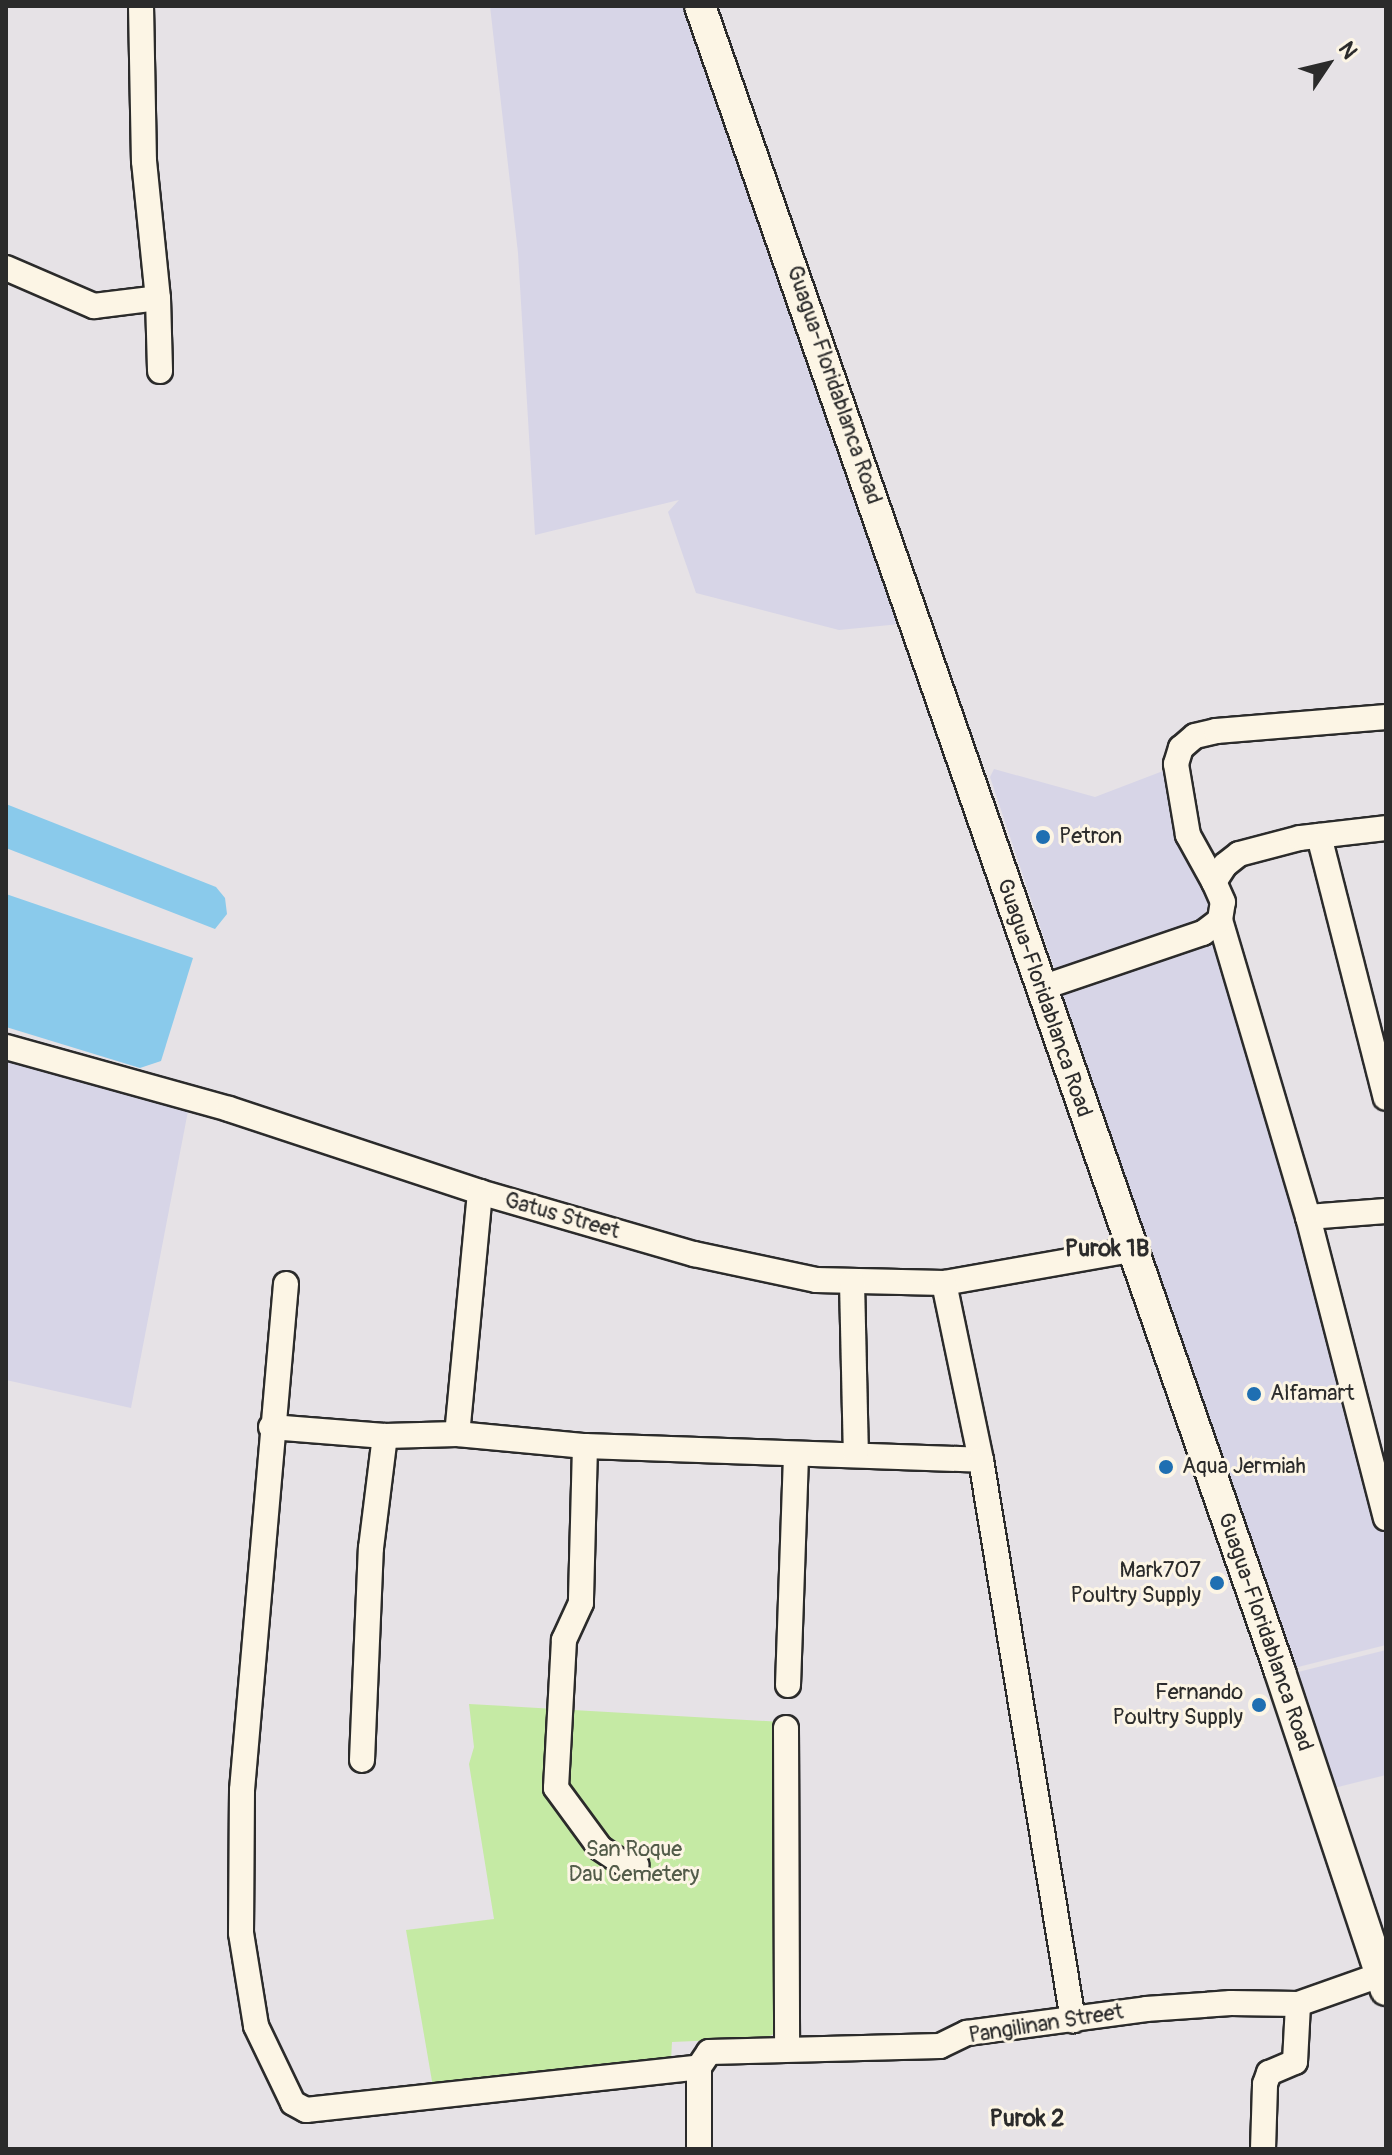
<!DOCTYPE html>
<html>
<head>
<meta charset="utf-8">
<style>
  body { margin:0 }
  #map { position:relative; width:1392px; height:2155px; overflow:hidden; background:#e6e2e6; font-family:Pangolin,sans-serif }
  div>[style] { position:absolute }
  .built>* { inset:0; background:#d7d5e7 }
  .green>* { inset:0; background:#c5eaa4 }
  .water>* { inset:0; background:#8acaeb }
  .roads { filter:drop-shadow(2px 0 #2b2b2b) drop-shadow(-2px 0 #2b2b2b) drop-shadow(0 2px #2b2b2b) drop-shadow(0 -2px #2b2b2b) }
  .minor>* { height:24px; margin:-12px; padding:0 12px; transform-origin:12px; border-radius:12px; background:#fcf5e5 }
  .major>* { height:30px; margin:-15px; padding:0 15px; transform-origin:15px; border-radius:15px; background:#fcf5e5 }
  .dots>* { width:22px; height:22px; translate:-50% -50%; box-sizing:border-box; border:4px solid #fcf5e5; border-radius:50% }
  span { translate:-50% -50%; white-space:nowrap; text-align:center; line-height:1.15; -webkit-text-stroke:6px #fcf5e5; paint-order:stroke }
  .street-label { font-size:22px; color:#2b2b2b }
  .poi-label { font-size:22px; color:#2b2b2b }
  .left { translate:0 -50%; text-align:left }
  .right { translate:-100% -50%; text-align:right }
  .park-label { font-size:22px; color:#525b49 }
  .neighbourhood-label { font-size:24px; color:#2b2b2b; font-weight:700 }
  .frame { position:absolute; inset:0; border:8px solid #2b2b2b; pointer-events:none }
  .north { position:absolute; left:1288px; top:24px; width:80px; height:80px; -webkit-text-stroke:6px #fcf5e5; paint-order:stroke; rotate:55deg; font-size:22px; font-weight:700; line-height:32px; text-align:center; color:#2b2b2b }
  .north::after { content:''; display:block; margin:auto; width:28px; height:36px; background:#2b2b2b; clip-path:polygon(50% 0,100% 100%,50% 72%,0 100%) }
</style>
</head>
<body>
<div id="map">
  <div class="built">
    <div style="clip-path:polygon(490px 6px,685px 6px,755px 211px,831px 416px,900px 624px,839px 630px,696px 593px,668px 512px,679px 500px,535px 535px,518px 253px)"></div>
    <div style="clip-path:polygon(1171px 760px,1210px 901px,1207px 910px,1196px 924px,1064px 973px,1055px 971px,990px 777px,994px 769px,1095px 797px,1163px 771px)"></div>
    <div style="clip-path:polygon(1215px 935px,1386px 1536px,1386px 1645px,1298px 1667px,1290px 1668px,1059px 997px,1063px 985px)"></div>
    <div style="clip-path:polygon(6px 1057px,188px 1111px,131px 1408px,6px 1380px)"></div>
    <div style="clip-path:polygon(1386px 1650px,1386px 1775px,1330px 1789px,1290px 1674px)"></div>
  </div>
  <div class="green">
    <div style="clip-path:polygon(469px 1704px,782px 1722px,781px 2030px,766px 2038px,672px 2042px,671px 2061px,433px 2087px,406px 1930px,494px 1919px,469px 1764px,474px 1747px)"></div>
  </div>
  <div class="water">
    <div style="clip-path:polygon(6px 804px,216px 887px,225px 898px,227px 914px,215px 929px,6px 848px)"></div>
    <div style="clip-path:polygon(6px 894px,193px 958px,161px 1061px,140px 1068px,6px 1027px)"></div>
  </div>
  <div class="roads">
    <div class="minor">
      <div style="left:141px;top:6px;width:155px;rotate:88.9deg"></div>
      <div style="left:144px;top:161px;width:138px;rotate:84.2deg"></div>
      <div style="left:158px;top:298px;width:73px;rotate:88.4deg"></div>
      <div style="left:6px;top:268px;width:96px;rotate:23.4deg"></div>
      <div style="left:94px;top:306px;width:64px;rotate:-7.1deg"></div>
      <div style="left:1319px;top:836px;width:270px;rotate:75.7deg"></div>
      <div style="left:1214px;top:882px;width:54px;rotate:-119deg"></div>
      <div style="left:1188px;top:835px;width:72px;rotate:-99.6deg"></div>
      <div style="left:1176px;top:764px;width:17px;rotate:-73deg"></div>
      <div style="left:1181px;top:748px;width:18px;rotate:-41deg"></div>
      <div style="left:1195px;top:736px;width:22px;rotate:-13deg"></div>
      <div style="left:1216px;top:731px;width:171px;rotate:-4.7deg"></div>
      <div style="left:1220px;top:920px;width:310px;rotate:73.5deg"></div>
      <div style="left:1308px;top:1217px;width:311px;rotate:75.5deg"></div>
      <div style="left:1041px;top:988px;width:171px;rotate:-18.8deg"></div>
      <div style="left:1203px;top:933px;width:21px;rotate:-37deg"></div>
      <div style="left:1220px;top:920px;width:18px;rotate:-81deg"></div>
      <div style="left:1223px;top:902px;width:22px;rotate:-114deg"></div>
      <div style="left:1214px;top:882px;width:20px;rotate:-57deg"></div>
      <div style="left:1225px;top:865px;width:18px;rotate:-38deg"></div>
      <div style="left:1239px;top:854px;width:63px;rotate:-14.7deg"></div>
      <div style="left:1300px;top:838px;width:87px;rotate:-6.6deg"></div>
      <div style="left:6px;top:1047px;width:231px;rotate:15.5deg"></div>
      <div style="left:229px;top:1109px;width:264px;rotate:18.3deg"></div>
      <div style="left:480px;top:1192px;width:223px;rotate:16.2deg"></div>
      <div style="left:694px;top:1254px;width:125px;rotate:12deg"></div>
      <div style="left:816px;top:1280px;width:128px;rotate:1.3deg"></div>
      <div style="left:944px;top:1283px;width:190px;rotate:-10deg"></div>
      <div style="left:480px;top:1192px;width:243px;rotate:95.4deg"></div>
      <div style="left:457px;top:1434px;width:129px;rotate:5.4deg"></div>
      <div style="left:585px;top:1446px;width:396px;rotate:2deg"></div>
      <div style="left:1308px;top:1217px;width:78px;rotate:-4.4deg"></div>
      <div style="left:852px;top:1282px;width:172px;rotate:88.7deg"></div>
      <div style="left:944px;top:1283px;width:181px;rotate:78.2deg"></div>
      <div style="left:981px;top:1460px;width:568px;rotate:80.67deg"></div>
      <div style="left:286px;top:1284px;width:508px;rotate:94.97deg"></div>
      <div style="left:242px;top:1790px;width:143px;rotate:90.4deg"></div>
      <div style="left:241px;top:1933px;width:94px;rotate:80.8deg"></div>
      <div style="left:256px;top:2026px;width:85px;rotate:64.3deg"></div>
      <div style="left:293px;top:2103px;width:15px;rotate:28deg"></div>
      <div style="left:306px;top:2110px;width:395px;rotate:-6.2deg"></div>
      <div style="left:271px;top:1427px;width:114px;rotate:4.5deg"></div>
      <div style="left:385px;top:1436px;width:72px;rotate:-1.6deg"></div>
      <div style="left:585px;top:1446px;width:157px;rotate:91.5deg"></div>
      <div style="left:581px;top:1603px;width:41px;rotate:114.7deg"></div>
      <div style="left:564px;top:1640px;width:148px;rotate:93.1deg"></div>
      <div style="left:556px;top:1788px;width:74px;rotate:53.7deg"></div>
      <div style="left:600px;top:1848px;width:23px;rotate:34deg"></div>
      <div style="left:619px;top:1861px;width:18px;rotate:13deg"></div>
      <div style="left:788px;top:1685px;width:231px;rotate:-88deg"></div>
      <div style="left:786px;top:1728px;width:320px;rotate:89.8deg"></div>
      <div style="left:362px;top:1760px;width:212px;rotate:-87.6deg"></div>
      <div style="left:371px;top:1548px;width:113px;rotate:-82.9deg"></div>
      <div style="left:699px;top:2149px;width:82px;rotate:-90deg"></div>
      <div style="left:699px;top:2067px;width:18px;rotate:-56deg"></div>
      <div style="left:709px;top:2052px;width:231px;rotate:-1.5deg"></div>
      <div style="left:940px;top:2046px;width:30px;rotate:-26deg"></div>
      <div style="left:967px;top:2033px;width:181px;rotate:-7.6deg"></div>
      <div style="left:1146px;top:2009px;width:85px;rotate:-4deg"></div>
      <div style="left:1231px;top:2003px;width:67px;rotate:0.9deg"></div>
      <div style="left:1298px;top:2004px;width:87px;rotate:-19.5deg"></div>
      <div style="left:1263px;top:2149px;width:65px;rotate:-88.2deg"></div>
      <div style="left:1265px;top:2084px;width:12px;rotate:-70deg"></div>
      <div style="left:1269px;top:2073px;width:28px;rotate:-23deg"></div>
      <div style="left:1295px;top:2062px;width:58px;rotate:-87deg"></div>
    </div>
    <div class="major">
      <div style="left:700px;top:6px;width:1764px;rotate:70.8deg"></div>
      <div style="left:1280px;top:1672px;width:335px;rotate:71.6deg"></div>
    </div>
  </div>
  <div class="dots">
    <div style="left:1043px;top:837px;background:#1f6fb2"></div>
    <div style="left:1254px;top:1394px;background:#1f6fb2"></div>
    <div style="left:1166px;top:1467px;background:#1f6fb2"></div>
    <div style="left:1217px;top:1583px;background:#1f6fb2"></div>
    <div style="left:1259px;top:1705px;background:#1f6fb2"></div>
  </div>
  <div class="street-label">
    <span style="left:834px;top:385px;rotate:71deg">Guagua-Floridablanca Road</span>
    <span style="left:1044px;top:998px;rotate:71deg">Guagua-Floridablanca Road</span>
    <span style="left:562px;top:1216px;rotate:16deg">Gatus Street</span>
    <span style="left:1265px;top:1632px;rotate:71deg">Guagua-Floridablanca Road</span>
    <span style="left:1046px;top:2024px;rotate:-9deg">Pangilinan Street</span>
  </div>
  <div class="poi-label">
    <span class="left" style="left:1059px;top:837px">Petron</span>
    <span class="left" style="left:1270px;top:1394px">Alfamart</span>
    <span class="left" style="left:1182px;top:1467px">Aqua Jermiah</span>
    <span class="right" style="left:1201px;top:1583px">Mark707<br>Poultry Supply</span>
    <span class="right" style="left:1243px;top:1705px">Fernando<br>Poultry Supply</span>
  </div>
  <div class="park-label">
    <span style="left:634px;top:1862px">San Roque<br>Dau Cemetery</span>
  </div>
  <div class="neighbourhood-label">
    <span style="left:1107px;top:1249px">Purok 1B</span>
    <span style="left:1027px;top:2119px">Purok 2</span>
  </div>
  <div class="frame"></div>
  <div class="north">N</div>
</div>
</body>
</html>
